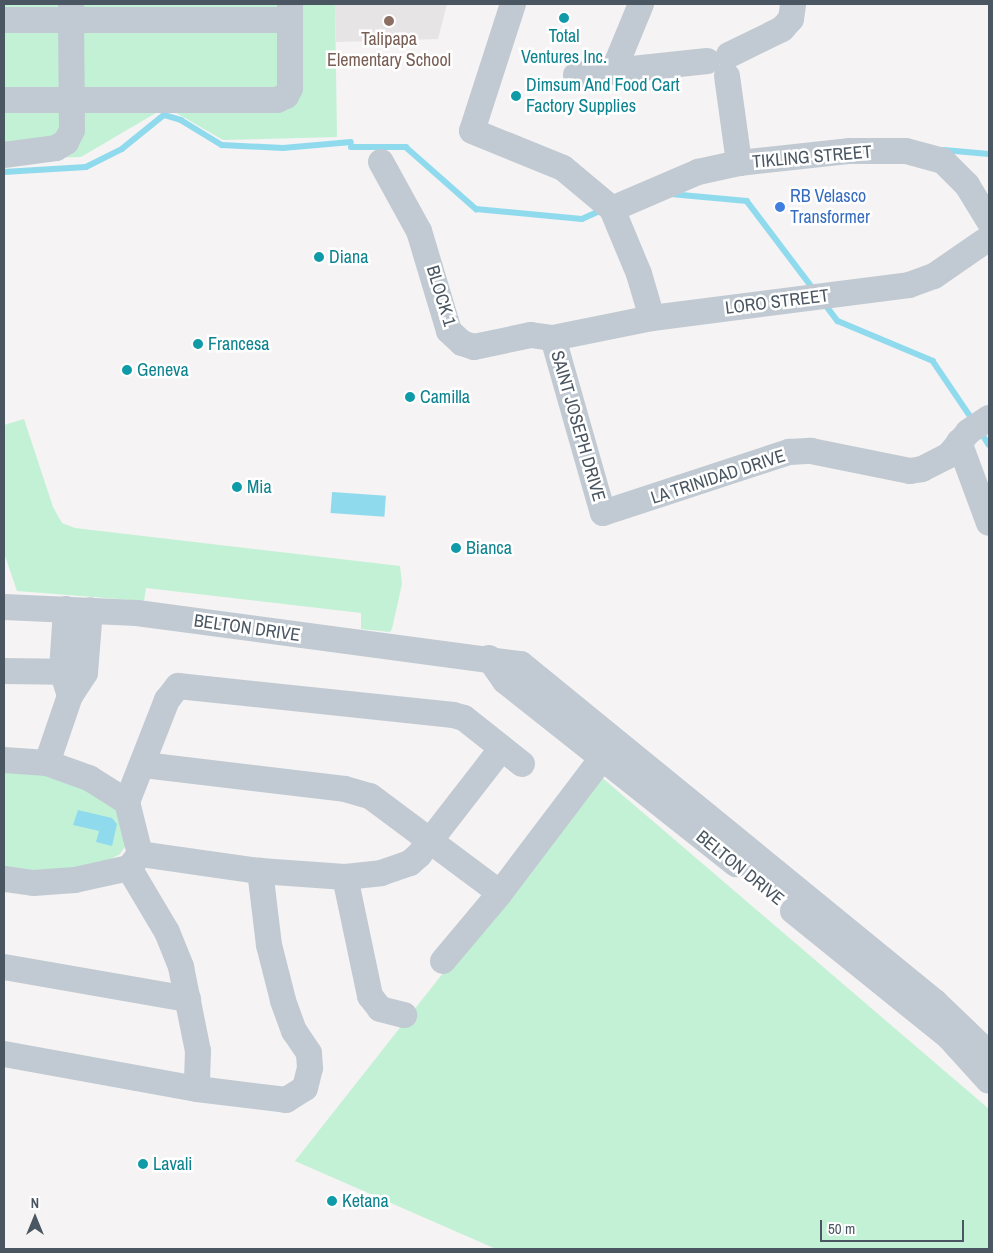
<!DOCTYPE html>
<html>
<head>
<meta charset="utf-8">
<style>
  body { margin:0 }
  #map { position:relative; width:993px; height:1253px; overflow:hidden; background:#f5f3f3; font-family:"Archivo Narrow",sans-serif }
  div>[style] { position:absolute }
  .education>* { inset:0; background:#e6e4e5 }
  .green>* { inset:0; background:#c3f1d5 }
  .water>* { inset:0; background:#90daee; transform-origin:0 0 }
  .stream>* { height:5.5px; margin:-2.75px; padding:0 2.75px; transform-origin:2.75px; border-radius:2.75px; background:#90daee }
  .minor>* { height:26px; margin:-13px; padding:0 13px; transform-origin:13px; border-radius:13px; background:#c1cad2 }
  .dots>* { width:14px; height:14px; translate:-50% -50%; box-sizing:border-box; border:2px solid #fff; border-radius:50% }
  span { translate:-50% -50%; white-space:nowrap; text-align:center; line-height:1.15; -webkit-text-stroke:5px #fff; paint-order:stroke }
  .culture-label { font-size:18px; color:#0d838f }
  .left { translate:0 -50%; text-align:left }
  .education-label { font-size:18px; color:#785e54 }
  .street-label { font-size:18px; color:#4a5661 }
  .shop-label { font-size:18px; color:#366cbe }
  .frame { position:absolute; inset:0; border:5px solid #4a5661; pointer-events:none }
  .north { position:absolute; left:10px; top:1193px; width:50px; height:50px; -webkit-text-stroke:4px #fff; paint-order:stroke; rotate:0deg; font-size:14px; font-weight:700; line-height:20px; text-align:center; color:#4a5661 }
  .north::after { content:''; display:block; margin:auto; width:18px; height:22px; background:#4a5661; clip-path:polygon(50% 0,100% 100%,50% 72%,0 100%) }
  .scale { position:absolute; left:820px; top:1220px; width:144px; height:22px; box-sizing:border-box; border:2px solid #4a5661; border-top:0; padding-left:6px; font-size:15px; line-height:18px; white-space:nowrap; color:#4a5661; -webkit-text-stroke:4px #fff; paint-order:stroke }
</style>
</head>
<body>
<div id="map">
  <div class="education">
    <div style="clip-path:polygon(335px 4px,447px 4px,438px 39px,336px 42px)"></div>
  </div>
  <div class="green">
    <div style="clip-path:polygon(4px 4px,335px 4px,337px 137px,223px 140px,166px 107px,81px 157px,4px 159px)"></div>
    <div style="clip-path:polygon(24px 419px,53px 507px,62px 523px,75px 528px,400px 566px,402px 584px,392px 629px,390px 632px,361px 629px,361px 613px,146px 588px,144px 601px,17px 591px,4px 553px,4px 425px)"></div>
    <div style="clip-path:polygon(4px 768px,22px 769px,76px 785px,112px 803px,124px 819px,127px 844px,120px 854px,104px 863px,72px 871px,4px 870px)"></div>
    <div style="clip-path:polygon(599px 775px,989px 1109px,989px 1249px,496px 1249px,295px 1161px)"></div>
  </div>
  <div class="water">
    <div style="left:332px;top:492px;width:54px;height:21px;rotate:4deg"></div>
    <div style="clip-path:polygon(78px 810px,112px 818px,117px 824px,112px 846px,96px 842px,99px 831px,73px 825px)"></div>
  </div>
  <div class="stream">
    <div style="left:351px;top:147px;width:55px"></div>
    <div style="left:406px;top:147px;width:94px;rotate:41.5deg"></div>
    <div style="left:476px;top:209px;width:106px;rotate:5.4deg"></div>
    <div style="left:582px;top:219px;width:22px;rotate:-24deg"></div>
    <div style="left:944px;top:150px;width:45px;rotate:5.1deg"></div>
    <div style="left:4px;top:172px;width:82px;rotate:-3.5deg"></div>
    <div style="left:86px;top:167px;width:40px;rotate:-26.6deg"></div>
    <div style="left:122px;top:149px;width:54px;rotate:-39deg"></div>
    <div style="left:164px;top:115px;width:18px;rotate:16deg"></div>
    <div style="left:181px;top:120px;width:48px;rotate:31.4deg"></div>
    <div style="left:222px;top:145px;width:61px;rotate:2.8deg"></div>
    <div style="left:283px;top:148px;width:68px;rotate:-5deg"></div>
    <div style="left:671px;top:194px;width:76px;rotate:5.3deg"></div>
    <div style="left:747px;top:201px;width:113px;rotate:52.9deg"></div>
    <div style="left:825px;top:304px;width:21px;rotate:53deg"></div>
    <div style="left:838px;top:321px;width:103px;rotate:22.8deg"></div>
    <div style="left:933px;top:361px;width:71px;rotate:55.9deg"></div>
    <div style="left:981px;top:432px;width:15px;rotate:58deg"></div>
  </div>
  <div class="minor">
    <div style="left:513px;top:4px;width:133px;rotate:107.9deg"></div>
    <div style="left:472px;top:131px;width:98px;rotate:22.1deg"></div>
    <div style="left:563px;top:168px;width:64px;rotate:39.9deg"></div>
    <div style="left:612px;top:209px;width:70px;rotate:67.4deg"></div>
    <div style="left:639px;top:274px;width:46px;rotate:73.5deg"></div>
    <div style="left:4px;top:20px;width:286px"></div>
    <div style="left:729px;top:55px;width:59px;rotate:-26.1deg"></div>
    <div style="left:782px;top:29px;width:13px;rotate:-48deg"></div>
    <div style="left:791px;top:19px;width:15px;rotate:-82deg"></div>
    <div style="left:613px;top:72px;width:74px;rotate:-67.6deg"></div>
    <div style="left:576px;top:75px;width:132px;rotate:-6.1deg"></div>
    <div style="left:727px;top:76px;width:88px;rotate:82.1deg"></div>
    <div style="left:4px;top:100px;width:273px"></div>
    <div style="left:277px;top:100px;width:10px;rotate:-24deg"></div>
    <div style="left:286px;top:96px;width:9px;rotate:-63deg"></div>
    <div style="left:290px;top:88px;width:84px;rotate:-90deg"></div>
    <div style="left:4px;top:155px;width:52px;rotate:-7.7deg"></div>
    <div style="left:56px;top:148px;width:12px;rotate:-31deg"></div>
    <div style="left:66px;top:142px;width:13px;rotate:-63deg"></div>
    <div style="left:72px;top:130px;width:126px;rotate:-90.5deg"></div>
    <div style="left:381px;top:162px;width:79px;rotate:61.2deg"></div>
    <div style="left:419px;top:231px;width:104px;rotate:73.3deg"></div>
    <div style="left:449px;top:331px;width:18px;rotate:43deg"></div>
    <div style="left:462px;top:343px;width:13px;rotate:18deg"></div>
    <div style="left:474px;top:347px;width:58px;rotate:-11.9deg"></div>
    <div style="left:531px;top:335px;width:22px;rotate:8deg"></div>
    <div style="left:612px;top:209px;width:94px;rotate:-23.3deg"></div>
    <div style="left:698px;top:172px;width:42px;rotate:-12.4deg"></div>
    <div style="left:739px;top:163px;width:112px;rotate:-6.2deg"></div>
    <div style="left:850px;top:151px;width:56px"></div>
    <div style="left:906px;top:151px;width:38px;rotate:15deg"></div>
    <div style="left:943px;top:161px;width:34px;rotate:45deg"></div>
    <div style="left:967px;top:185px;width:42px;rotate:58.6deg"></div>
    <div style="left:553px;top:338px;width:182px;rotate:74.1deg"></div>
    <div style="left:603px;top:513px;width:196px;rotate:-18.2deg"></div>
    <div style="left:789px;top:452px;width:22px;rotate:-3deg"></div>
    <div style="left:811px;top:451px;width:101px;rotate:11.4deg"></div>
    <div style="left:910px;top:471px;width:12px;rotate:-9deg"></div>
    <div style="left:922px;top:469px;width:30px;rotate:-27deg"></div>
    <div style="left:949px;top:455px;width:30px;rotate:-50deg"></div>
    <div style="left:968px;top:432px;width:25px;rotate:-34deg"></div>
    <div style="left:553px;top:338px;width:101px;rotate:-11.4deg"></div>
    <div style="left:652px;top:318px;width:259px;rotate:-7.3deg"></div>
    <div style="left:909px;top:285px;width:27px;rotate:-20deg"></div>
    <div style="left:934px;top:276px;width:67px;rotate:-34.6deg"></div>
    <div style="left:959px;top:442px;width:86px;rotate:69.7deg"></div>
    <div style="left:4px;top:607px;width:133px;rotate:2.6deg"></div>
    <div style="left:137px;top:613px;width:387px;rotate:7.6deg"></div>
    <div style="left:521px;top:664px;width:534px;rotate:39.23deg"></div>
    <div style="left:935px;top:1002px;width:75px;rotate:43.9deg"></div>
    <div style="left:66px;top:609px;width:62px;rotate:93.7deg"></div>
    <div style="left:62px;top:671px;width:26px;rotate:72deg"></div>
    <div style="left:489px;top:658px;width:28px;rotate:55deg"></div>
    <div style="left:505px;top:681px;width:295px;rotate:38.4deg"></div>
    <div style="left:4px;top:671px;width:74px;rotate:0.8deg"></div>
    <div style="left:4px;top:760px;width:43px;rotate:4deg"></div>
    <div style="left:47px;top:763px;width:45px;rotate:19.7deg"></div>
    <div style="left:89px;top:778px;width:45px;rotate:32.3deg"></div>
    <div style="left:127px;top:802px;width:54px;rotate:76deg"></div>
    <div style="left:140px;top:854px;width:18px;rotate:128deg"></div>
    <div style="left:129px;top:868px;width:55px;rotate:167.5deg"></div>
    <div style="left:75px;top:880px;width:42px;rotate:175.9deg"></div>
    <div style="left:33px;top:883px;width:29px;rotate:-172deg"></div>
    <div style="left:47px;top:763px;width:71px;rotate:-71.1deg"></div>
    <div style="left:70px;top:696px;width:27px;rotate:-57deg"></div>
    <div style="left:85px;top:673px;width:63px;rotate:-85.5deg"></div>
    <div style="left:144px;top:765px;width:202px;rotate:6.8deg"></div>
    <div style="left:345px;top:789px;width:26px;rotate:16deg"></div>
    <div style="left:370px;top:796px;width:162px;rotate:36.7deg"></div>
    <div style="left:127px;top:802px;width:110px;rotate:-68.6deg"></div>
    <div style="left:167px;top:700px;width:18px;rotate:-52deg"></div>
    <div style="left:178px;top:686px;width:277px;rotate:6deg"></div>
    <div style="left:453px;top:715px;width:11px;rotate:15deg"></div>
    <div style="left:464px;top:718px;width:74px;rotate:38.4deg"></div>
    <div style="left:140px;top:854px;width:121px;rotate:8.1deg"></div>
    <div style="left:260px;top:871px;width:85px;rotate:4deg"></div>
    <div style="left:345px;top:877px;width:36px;rotate:-6deg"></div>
    <div style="left:381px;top:873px;width:31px;rotate:-19deg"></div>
    <div style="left:410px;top:863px;width:12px;rotate:-42deg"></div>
    <div style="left:419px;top:855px;width:135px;rotate:-52.2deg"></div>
    <div style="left:129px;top:868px;width:74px;rotate:59.3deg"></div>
    <div style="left:167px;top:932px;width:38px;rotate:68deg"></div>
    <div style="left:181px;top:967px;width:86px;rotate:78.6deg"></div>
    <div style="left:198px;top:1051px;width:38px;rotate:92deg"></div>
    <div style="left:345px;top:877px;width:122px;rotate:78.1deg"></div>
    <div style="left:370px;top:996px;width:16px;rotate:52deg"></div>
    <div style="left:380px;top:1009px;width:25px;rotate:14deg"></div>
    <div style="left:793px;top:911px;width:201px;rotate:38.9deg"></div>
    <div style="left:949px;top:1037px;width:59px;rotate:47.7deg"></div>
    <div style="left:443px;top:961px;width:89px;rotate:-50deg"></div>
    <div style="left:500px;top:893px;width:171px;rotate:-52.9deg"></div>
    <div style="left:4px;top:967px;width:187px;rotate:9.9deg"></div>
    <div style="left:4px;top:1054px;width:196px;rotate:10.3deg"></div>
    <div style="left:197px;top:1089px;width:90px;rotate:7deg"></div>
    <div style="left:286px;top:1100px;width:22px;rotate:-32deg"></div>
    <div style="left:305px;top:1088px;width:21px;rotate:-76deg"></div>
    <div style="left:310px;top:1068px;width:15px;rotate:-94deg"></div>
    <div style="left:309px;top:1053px;width:27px;rotate:-124deg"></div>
    <div style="left:294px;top:1031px;width:33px;rotate:-110deg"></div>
    <div style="left:283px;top:1000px;width:57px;rotate:-104.3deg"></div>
    <div style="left:269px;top:945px;width:75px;rotate:-96.9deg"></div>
  </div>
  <div class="dots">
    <div style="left:564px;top:18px;background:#0f9aa8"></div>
    <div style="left:389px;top:21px;background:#8d6e63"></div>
    <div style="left:516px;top:96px;background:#0f9aa8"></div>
    <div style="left:780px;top:207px;background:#3f7fe0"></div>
    <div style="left:319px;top:257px;background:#0f9aa8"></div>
    <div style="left:198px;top:344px;background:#0f9aa8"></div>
    <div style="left:127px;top:370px;background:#0f9aa8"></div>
    <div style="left:410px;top:397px;background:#0f9aa8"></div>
    <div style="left:237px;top:487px;background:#0f9aa8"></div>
    <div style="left:456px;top:548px;background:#0f9aa8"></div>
    <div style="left:143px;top:1164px;background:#0f9aa8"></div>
    <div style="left:332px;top:1201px;background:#0f9aa8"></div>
  </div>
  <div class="culture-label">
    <span style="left:564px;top:47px">Total<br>Ventures Inc.</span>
    <span class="left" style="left:526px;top:96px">Dimsum And Food Cart<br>Factory Supplies</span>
    <span class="left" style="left:329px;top:257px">Diana</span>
    <span class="left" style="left:208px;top:344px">Francesa</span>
    <span class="left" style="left:137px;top:370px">Geneva</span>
    <span class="left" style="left:420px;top:397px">Camilla</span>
    <span class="left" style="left:247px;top:487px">Mia</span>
    <span class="left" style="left:466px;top:548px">Bianca</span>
    <span class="left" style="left:153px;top:1164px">Lavali</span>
    <span class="left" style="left:342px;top:1201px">Ketana</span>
  </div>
  <div class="education-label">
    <span style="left:389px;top:50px">Talipapa<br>Elementary School</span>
  </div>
  <div class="street-label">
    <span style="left:812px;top:157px;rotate:-5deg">TIKLING STREET</span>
    <span style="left:441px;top:296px;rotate:73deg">BLOCK 1</span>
    <span style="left:777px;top:302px;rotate:-7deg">LORO STREET</span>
    <span style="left:578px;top:426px;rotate:74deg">SAINT JOSEPH DRIVE</span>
    <span style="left:718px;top:477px;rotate:-18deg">LA TRINIDAD DRIVE</span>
    <span style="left:247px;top:628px;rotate:8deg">BELTON DRIVE</span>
    <span style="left:740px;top:868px;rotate:39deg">BELTON DRIVE</span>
  </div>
  <div class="shop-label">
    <span class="left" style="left:790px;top:207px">RB Velasco<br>Transformer</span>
  </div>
  <div class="frame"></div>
  <div class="north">N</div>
  <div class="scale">50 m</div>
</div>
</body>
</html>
